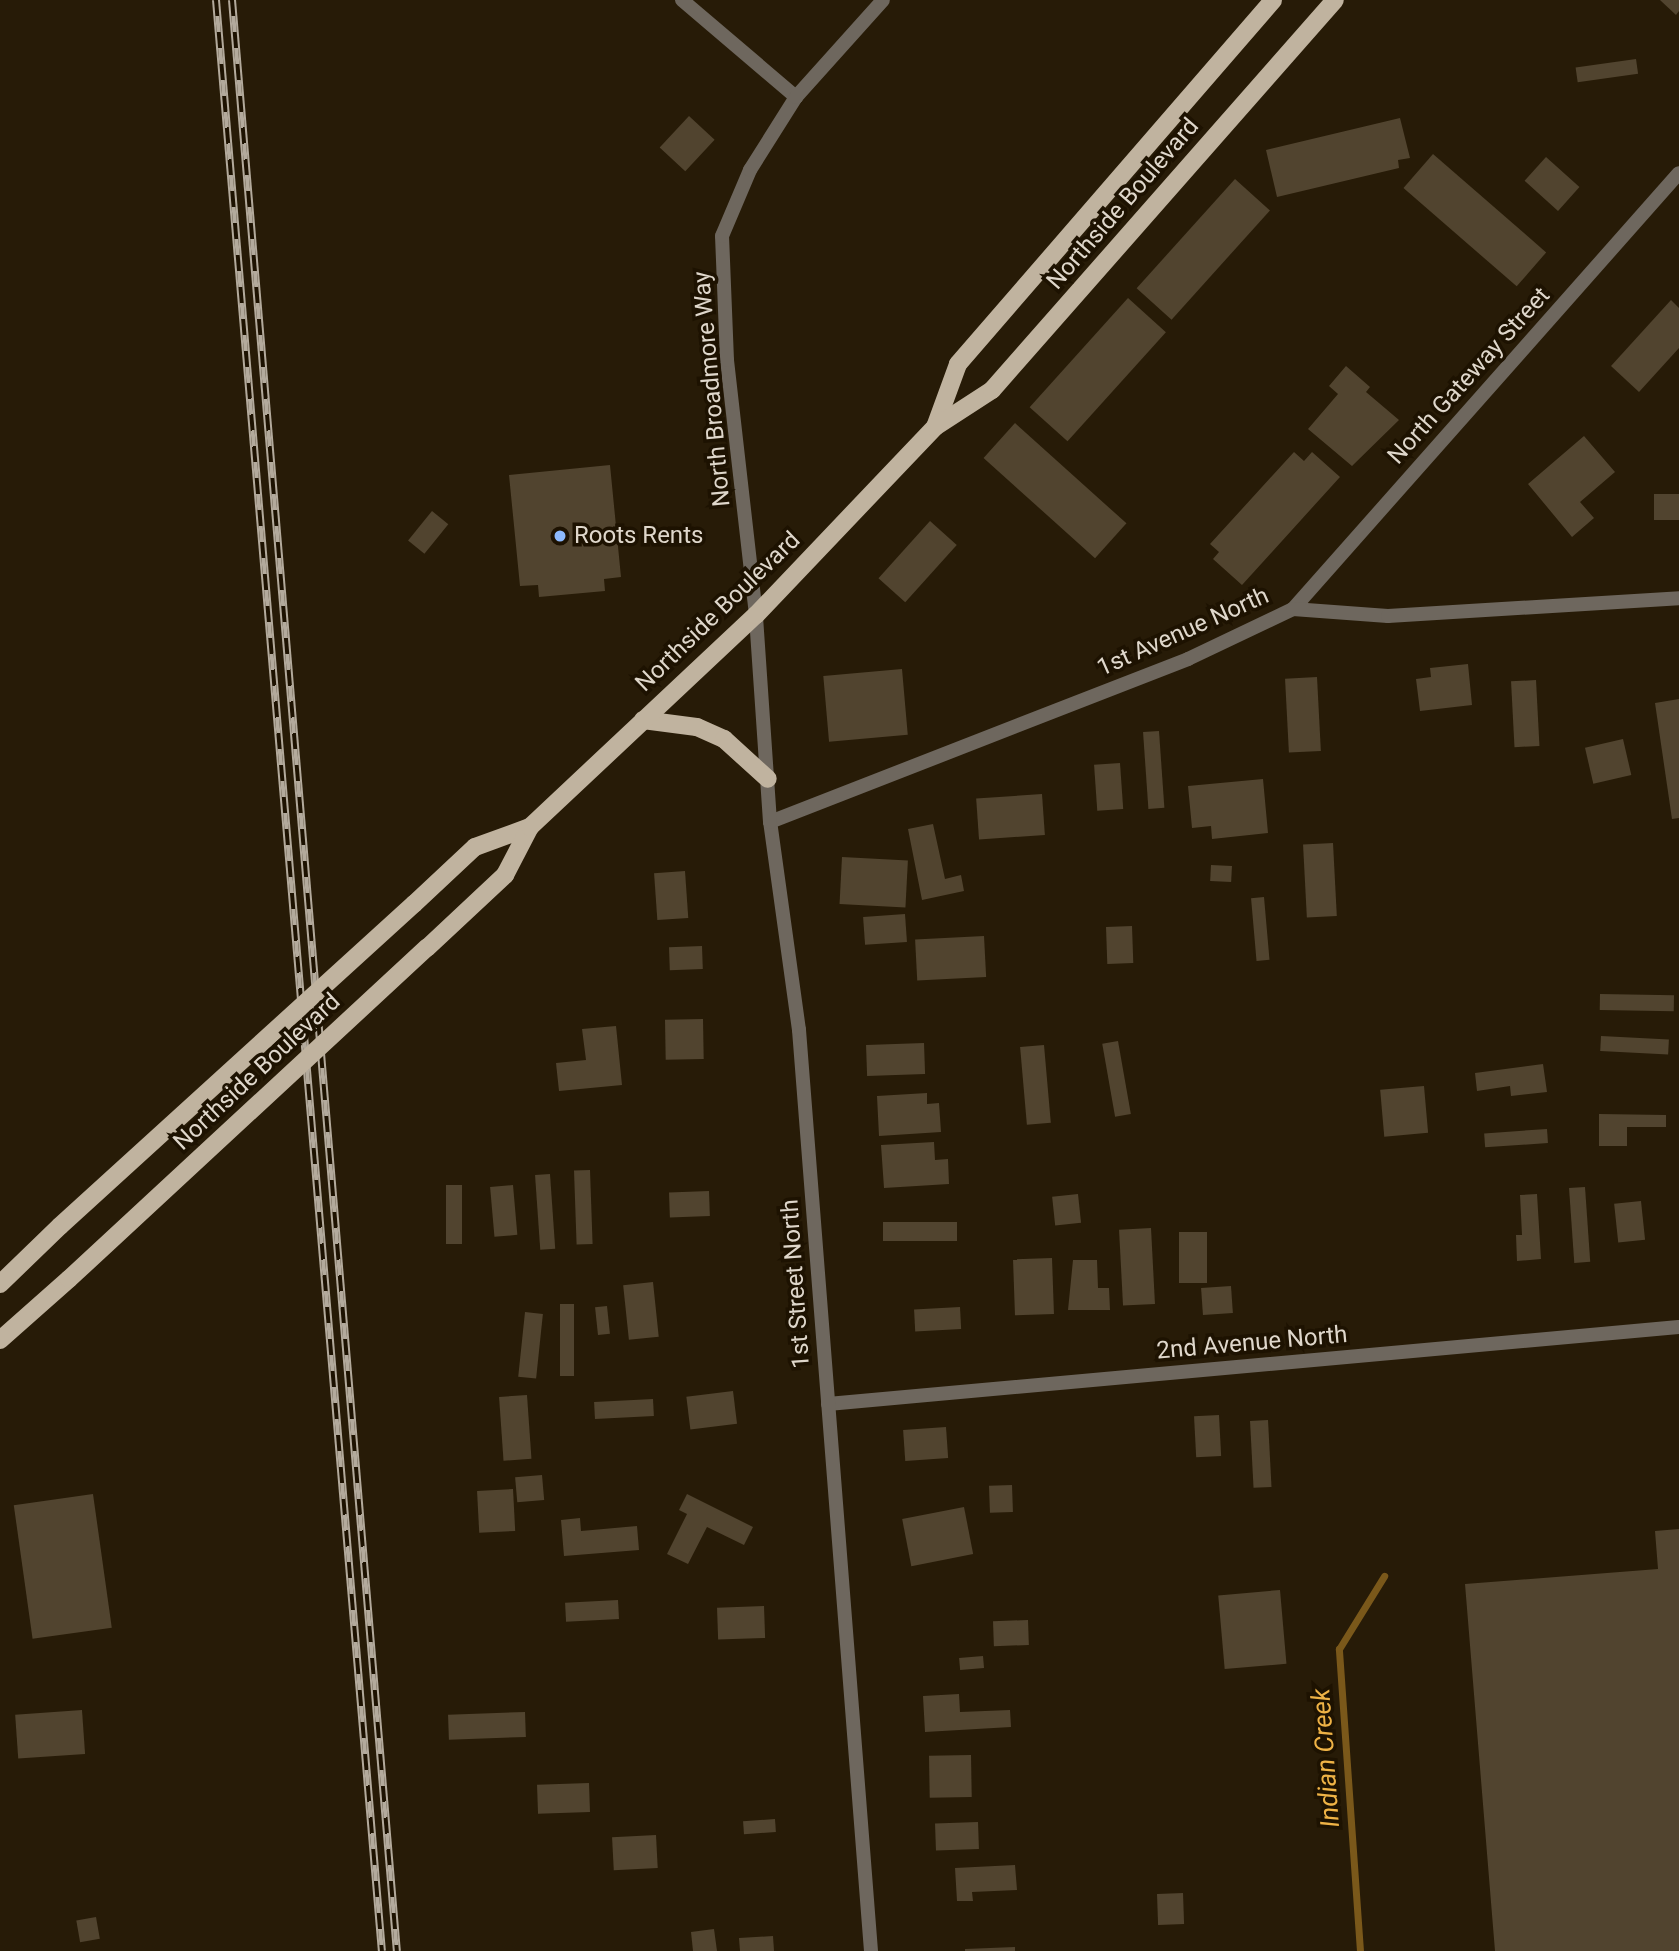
<!DOCTYPE html>
<html>
<head>
<meta charset="utf-8">
<style>
  body { margin:0 }
  #map { position:relative; width:1679px; height:1951px; overflow:hidden; background:#271b07; font-family:Roboto,sans-serif }
  div>[style] { position:absolute }
  .stream>* { height:7px; margin:-3.5px; padding:0 3.5px; transform-origin:3.5px; border-radius:3.5px; background:#7a581a }
  .building>* { inset:0; background:#51442f; transform-origin:0 0 }
  .street>* { height:14px; margin:-7px; padding:0 7px; transform-origin:7px; border-radius:7px; background:#6e675e }
  .primary>* { height:18px; margin:-9px; padding:0 9px; transform-origin:9px; border-radius:9px; background:#c0b39f }
  .rail>* { height:8px; margin-top:-4px; transform-origin:0; background:repeating-linear-gradient(90deg,#1d1201 0 16px,#b3aa9c 0 32px); box-sizing:border-box; border-block:2px solid #b3aa9c }
  .primary-bridge>* { height:18px; margin:-9px; padding:0 9px; transform-origin:9px; border-radius:9px; background:#c0b39f }
  .dots>* { width:19px; height:19px; translate:-50% -50%; box-sizing:border-box; border:4px solid #1d1201; border-radius:50% }
  span { translate:-50% -50%; white-space:nowrap; text-align:center; line-height:1.15; -webkit-text-stroke:7px #1d1201; paint-order:stroke }
  .street-label { font-size:24px; color:#dfd7cb }
  .poi-label { font-size:24px; color:#dfd7cb }
  .left { translate:0 -50%; text-align:left }
  .water-label { font-size:26px; color:#efb346; font-style:italic }
</style>
</head>
<body>
<div id="map">
  <div class="stream">
    <div style="left:1360px;top:1951px;width:303px;rotate:-94deg"></div>
    <div style="left:1339px;top:1649px;width:86px;rotate:-58.3deg"></div>
  </div>
  <div class="building">
    <div style="clip-path:polygon(1660px 0,1679px 0,1679px 11px,1676px 15px)"></div>
    <div style="left:1636px;top:59px;width:15px;height:61px;rotate:82deg"></div>
    <div style="left:689px;top:116px;width:35px;height:43px;rotate:43deg"></div>
    <div style="clip-path:polygon(1400px 118px,1410px 158px,1398px 160px,1399px 168px,1277px 197px,1266px 150px)"></div>
    <div style="left:1433px;top:154px;width:150px;height:45px;rotate:41deg"></div>
    <div style="left:1546px;top:157px;width:45px;height:32px;rotate:42deg"></div>
    <div style="left:1235px;top:179px;width:47px;height:147px;rotate:42deg"></div>
    <div style="left:1128px;top:298px;width:51px;height:147px;rotate:42deg"></div>
    <div style="clip-path:polygon(1671px 300px,1679px 308px,1679px 348px,1639px 392px,1611px 366px)"></div>
    <div style="clip-path:polygon(1346px 366px,1370px 387px,1366px 392px,1399px 420px,1352px 466px,1308px 429px,1338px 394px,1329px 386px)"></div>
    <div style="left:1015px;top:423px;width:150px;height:47px;rotate:42deg"></div>
    <div style="clip-path:polygon(1584px 436px,1615px 472px,1580px 502px,1594px 518px,1572px 537px,1528px 484px)"></div>
    <div style="clip-path:polygon(1294px 452px,1304px 461px,1312px 452px,1340px 477px,1242px 585px,1213px 559px,1219px 552px,1210px 544px)"></div>
    <div style="clip-path:polygon(610px 465px,621px 577px,604px 579px,605px 591px,539px 597px,538px 585px,520px 586px,509px 475px)"></div>
    <div style="left:1679px;top:494px;width:26px;height:25px;rotate:90deg"></div>
    <div style="left:432px;top:511px;width:21px;height:38px;rotate:39deg"></div>
    <div style="left:930px;top:521px;width:36px;height:77px;rotate:42deg"></div>
    <div style="clip-path:polygon(1468px 664px,1472px 705px,1420px 711px,1416px 679px,1431px 677px,1430px 668px)"></div>
    <div style="left:902px;top:669px;width:66px;height:79px;rotate:85deg"></div>
    <div style="left:1317px;top:677px;width:74px;height:32px;rotate:87deg"></div>
    <div style="left:1536px;top:680px;width:66px;height:25px;rotate:87deg"></div>
    <div style="clip-path:polygon(1679px 699px,1679px 818px,1672px 819px,1655px 703px)"></div>
    <div style="left:1159px;top:731px;width:77px;height:16px;rotate:86deg"></div>
    <div style="left:1623px;top:739px;width:37px;height:39px;rotate:77deg"></div>
    <div style="left:1120px;top:763px;width:46px;height:26px;rotate:86deg"></div>
    <div style="clip-path:polygon(1263px 779px,1268px 833px,1212px 839px,1211px 826px,1192px 828px,1188px 786px)"></div>
    <div style="left:1042px;top:794px;width:41px;height:66px;rotate:86deg"></div>
    <div style="clip-path:polygon(933px 824px,945px 879px,961px 875px,964px 891px,922px 900px,908px 829px)"></div>
    <div style="left:1333px;top:843px;width:73px;height:30px;rotate:87deg"></div>
    <div style="left:842px;top:857px;width:66px;height:47px;rotate:3deg"></div>
    <div style="left:1211px;top:865px;width:21px;height:16px;rotate:3deg"></div>
    <div style="left:685px;top:871px;width:47px;height:31px;rotate:86deg"></div>
    <div style="left:1264px;top:897px;width:63px;height:13px;rotate:85deg"></div>
    <div style="left:905px;top:914px;width:28px;height:42px;rotate:86deg"></div>
    <div style="left:1132px;top:926px;width:37px;height:26px;rotate:88deg"></div>
    <div style="left:984px;top:936px;width:41px;height:69px;rotate:87deg"></div>
    <div style="left:702px;top:946px;width:23px;height:33px;rotate:88deg"></div>
    <div style="left:1600px;top:994px;width:74px;height:16px;rotate:1deg"></div>
    <div style="left:703px;top:1019px;width:40px;height:38px;rotate:89deg"></div>
    <div style="clip-path:polygon(616px 1026px,622px 1085px,559px 1091px,556px 1063px,586px 1060px,582px 1029px)"></div>
    <div style="left:1601px;top:1036px;width:68px;height:15px;rotate:3deg"></div>
    <div style="left:1118px;top:1041px;width:74px;height:16px;rotate:80deg"></div>
    <div style="left:924px;top:1043px;width:31px;height:58px;rotate:88deg"></div>
    <div style="left:1044px;top:1045px;width:78px;height:24px;rotate:85deg"></div>
    <div style="clip-path:polygon(1543px 1064px,1547px 1092px,1511px 1096px,1510px 1086px,1477px 1091px,1475px 1073px)"></div>
    <div style="left:1424px;top:1086px;width:47px;height:44px;rotate:85deg"></div>
    <div style="clip-path:polygon(927px 1093px,927px 1104px,939px 1103px,941px 1132px,879px 1136px,877px 1096px)"></div>
    <div style="clip-path:polygon(1599px 1114px,1666px 1115px,1666px 1127px,1627px 1127px,1627px 1146px,1599px 1146px)"></div>
    <div style="left:1547px;top:1129px;width:14px;height:63px;rotate:86deg"></div>
    <div style="clip-path:polygon(934px 1142px,935px 1160px,948px 1159px,949px 1184px,884px 1188px,881px 1145px)"></div>
    <div style="left:590px;top:1170px;width:74px;height:16px;rotate:88deg"></div>
    <div style="left:550px;top:1174px;width:75px;height:15px;rotate:86deg"></div>
    <div style="left:446px;top:1185px;width:16px;height:59px"></div>
    <div style="left:513px;top:1185px;width:50px;height:23px;rotate:85deg"></div>
    <div style="left:1585px;top:1187px;width:75px;height:16px;rotate:86deg"></div>
    <div style="left:709px;top:1191px;width:25px;height:40px;rotate:88deg"></div>
    <div style="left:1078px;top:1194px;width:29px;height:26px;rotate:84deg"></div>
    <div style="clip-path:polygon(1537px 1194px,1541px 1259px,1517px 1261px,1516px 1235px,1522px 1235px,1520px 1195px)"></div>
    <div style="left:1641px;top:1201px;width:39px;height:27px;rotate:84deg"></div>
    <div style="left:883px;top:1222px;width:74px;height:19px"></div>
    <div style="left:1151px;top:1228px;width:76px;height:32px;rotate:87deg"></div>
    <div style="left:1179px;top:1232px;width:28px;height:51px"></div>
    <div style="left:1052px;top:1258px;width:56px;height:39px;rotate:88deg"></div>
    <div style="clip-path:polygon(1073px 1260px,1097px 1260px,1098px 1288px,1109px 1288px,1110px 1310px,1068px 1310px)"></div>
    <div style="left:653px;top:1282px;width:55px;height:30px;rotate:84deg"></div>
    <div style="left:1231px;top:1286px;width:27px;height:30px;rotate:86deg"></div>
    <div style="left:560px;top:1304px;width:14px;height:72px"></div>
    <div style="left:607px;top:1306px;width:28px;height:12px;rotate:84deg"></div>
    <div style="left:960px;top:1307px;width:22px;height:46px;rotate:87deg"></div>
    <div style="left:525px;top:1312px;width:18px;height:65px;rotate:6deg"></div>
    <div style="left:733px;top:1391px;width:33px;height:47px;rotate:83deg"></div>
    <div style="left:527px;top:1395px;width:64px;height:28px;rotate:86deg"></div>
    <div style="left:653px;top:1399px;width:17px;height:59px;rotate:87deg"></div>
    <div style="left:1219px;top:1415px;width:41px;height:25px;rotate:87deg"></div>
    <div style="left:1268px;top:1420px;width:67px;height:18px;rotate:87deg"></div>
    <div style="left:946px;top:1427px;width:31px;height:43px;rotate:86deg"></div>
    <div style="left:542px;top:1475px;width:25px;height:27px;rotate:85deg"></div>
    <div style="left:1012px;top:1485px;width:27px;height:23px;rotate:88deg"></div>
    <div style="left:513px;top:1489px;width:42px;height:36px;rotate:87deg"></div>
    <div style="left:93px;top:1494px;width:135px;height:80px;rotate:82deg"></div>
    <div style="clip-path:polygon(687px 1494px,753px 1527px,744px 1545px,707px 1527px,688px 1564px,667px 1554px,687px 1514px,679px 1510px)"></div>
    <div style="left:964px;top:1507px;width:48px;height:63px;rotate:79deg"></div>
    <div style="clip-path:polygon(580px 1518px,581px 1531px,637px 1526px,639px 1550px,564px 1556px,561px 1520px)"></div>
    <div style="clip-path:polygon(1679px 1529px,1679px 1951px,1495px 1951px,1465px 1584px,1658px 1569px,1655px 1531px)"></div>
    <div style="left:1280px;top:1590px;width:74px;height:62px;rotate:85deg"></div>
    <div style="left:618px;top:1600px;width:19px;height:53px;rotate:87deg"></div>
    <div style="left:764px;top:1606px;width:32px;height:47px;rotate:88deg"></div>
    <div style="left:1028px;top:1620px;width:25px;height:35px;rotate:88deg"></div>
    <div style="left:983px;top:1656px;width:12px;height:24px;rotate:85deg"></div>
    <div style="clip-path:polygon(959px 1694px,960px 1712px,1010px 1710px,1011px 1727px,925px 1732px,923px 1696px)"></div>
    <div style="left:82px;top:1710px;width:44px;height:67px;rotate:86deg"></div>
    <div style="left:525px;top:1712px;width:25px;height:77px;rotate:88deg"></div>
    <div style="left:971px;top:1755px;width:42px;height:42px;rotate:89deg"></div>
    <div style="left:589px;top:1783px;width:29px;height:52px;rotate:88deg"></div>
    <div style="left:775px;top:1819px;width:13px;height:32px;rotate:86deg"></div>
    <div style="left:978px;top:1822px;width:27px;height:43px;rotate:88deg"></div>
    <div style="left:656px;top:1835px;width:33px;height:44px;rotate:87deg"></div>
    <div style="clip-path:polygon(1015px 1865px,1017px 1890px,972px 1892px,973px 1901px,957px 1901px,955px 1868px)"></div>
    <div style="left:1183px;top:1893px;width:31px;height:26px;rotate:88deg"></div>
    <div style="left:96px;top:1917px;width:22px;height:20px;rotate:80deg"></div>
    <div style="clip-path:polygon(714px 1929px,717px 1951px,693px 1951px,691px 1932px)"></div>
    <div style="clip-path:polygon(773px 1936px,774px 1951px,740px 1951px,739px 1938px)"></div>
    <div style="clip-path:polygon(1015px 1947px,1015px 1951px,965px 1951px,965px 1949px)"></div>
  </div>
  <div class="street">
    <div style="left:682px;top:0;width:150px;rotate:40.4deg"></div>
    <div style="left:1293px;top:609px;width:582px;rotate:-48.48deg"></div>
    <div style="left:770px;top:822px;width:449px;rotate:-21.3deg"></div>
    <div style="left:1188px;top:659px;width:116px;rotate:-25.5deg"></div>
    <div style="left:1293px;top:609px;width:95px;rotate:4.2deg"></div>
    <div style="left:1388px;top:616px;width:292px;rotate:-3.5deg"></div>
    <div style="left:828px;top:1404px;width:854px;rotate:-5.17deg"></div>
    <div style="left:871px;top:1951px;width:924px;rotate:-94.47deg"></div>
    <div style="left:799px;top:1030px;width:210px;rotate:-97.9deg"></div>
    <div style="left:770px;top:822px;width:207px;rotate:-93.9deg"></div>
    <div style="left:756px;top:615px;width:257px;rotate:-96.5deg"></div>
    <div style="left:727px;top:360px;width:124px;rotate:-92.3deg"></div>
    <div style="left:722px;top:236px;width:72px;rotate:-67deg"></div>
    <div style="left:750px;top:170px;width:86px;rotate:-57.8deg"></div>
    <div style="left:796px;top:97px;width:130px;rotate:-48.1deg"></div>
  </div>
  <div class="primary">
    <div style="left:935px;top:427px;width:67px;rotate:-69.9deg"></div>
    <div style="left:958px;top:364px;width:481px;rotate:-49.1deg"></div>
    <div style="left:643px;top:720px;width:54px;rotate:7.4deg"></div>
    <div style="left:697px;top:727px;width:30px;rotate:24deg"></div>
    <div style="left:724px;top:739px;width:59px;rotate:42.3deg"></div>
    <div style="left:414px;top:904px;width:83px;rotate:-43.1deg"></div>
    <div style="left:475px;top:847px;width:59px;rotate:-20deg"></div>
    <div style="left:427px;top:948px;width:107px;rotate:-43.1deg"></div>
    <div style="left:505px;top:875px;width:54px;rotate:-62.5deg"></div>
    <div style="left:530px;top:827px;width:310px;rotate:-43.2deg"></div>
    <div style="left:756px;top:615px;width:260px;rotate:-46.4deg"></div>
    <div style="left:935px;top:427px;width:68px;rotate:-33deg"></div>
    <div style="left:992px;top:390px;width:519px;rotate:-48.67deg"></div>
    <div style="left:0;top:1284px;width:83px;rotate:-44deg"></div>
    <div style="left:0;top:1340px;width:92px;rotate:-41.5deg"></div>
  </div>
  <div class="rail">
    <div style="left:216px;top:0;width:1958px;rotate:85.14deg"></div>
    <div style="left:232px;top:0;width:1958px;rotate:85.17deg"></div>
  </div>
  <div class="primary-bridge">
    <div style="left:60px;top:1226px;width:479px;rotate:-42.3deg"></div>
    <div style="left:69px;top:1279px;width:488px;rotate:-42.8deg"></div>
  </div>
  <div class="dots">
    <div style="left:560px;top:536px;background:#8db9fc"></div>
  </div>
  <div class="street-label">
    <span style="left:1123px;top:204px;rotate:-49deg">Northside Boulevard</span>
    <span style="left:1469px;top:376px;rotate:-48deg">North Gateway Street</span>
    <span style="left:712px;top:389px;rotate:-95deg">North Broadmore Way</span>
    <span style="left:718px;top:612px;rotate:-44deg">Northside Boulevard</span>
    <span style="left:1183px;top:632px;rotate:-24deg">1st Avenue North</span>
    <span style="left:257px;top:1072px;rotate:-43deg">Northside Boulevard</span>
    <span style="left:796px;top:1284px;rotate:-94deg">1st Street North</span>
    <span style="left:1252px;top:1343px;rotate:-5deg">2nd Avenue North</span>
  </div>
  <div class="poi-label">
    <span class="left" style="left:574px;top:536px">Roots Rents</span>
  </div>
  <div class="water-label">
    <span style="left:1326px;top:1758px;rotate:-94deg">Indian Creek</span>
  </div>
</div>
</body>
</html>
